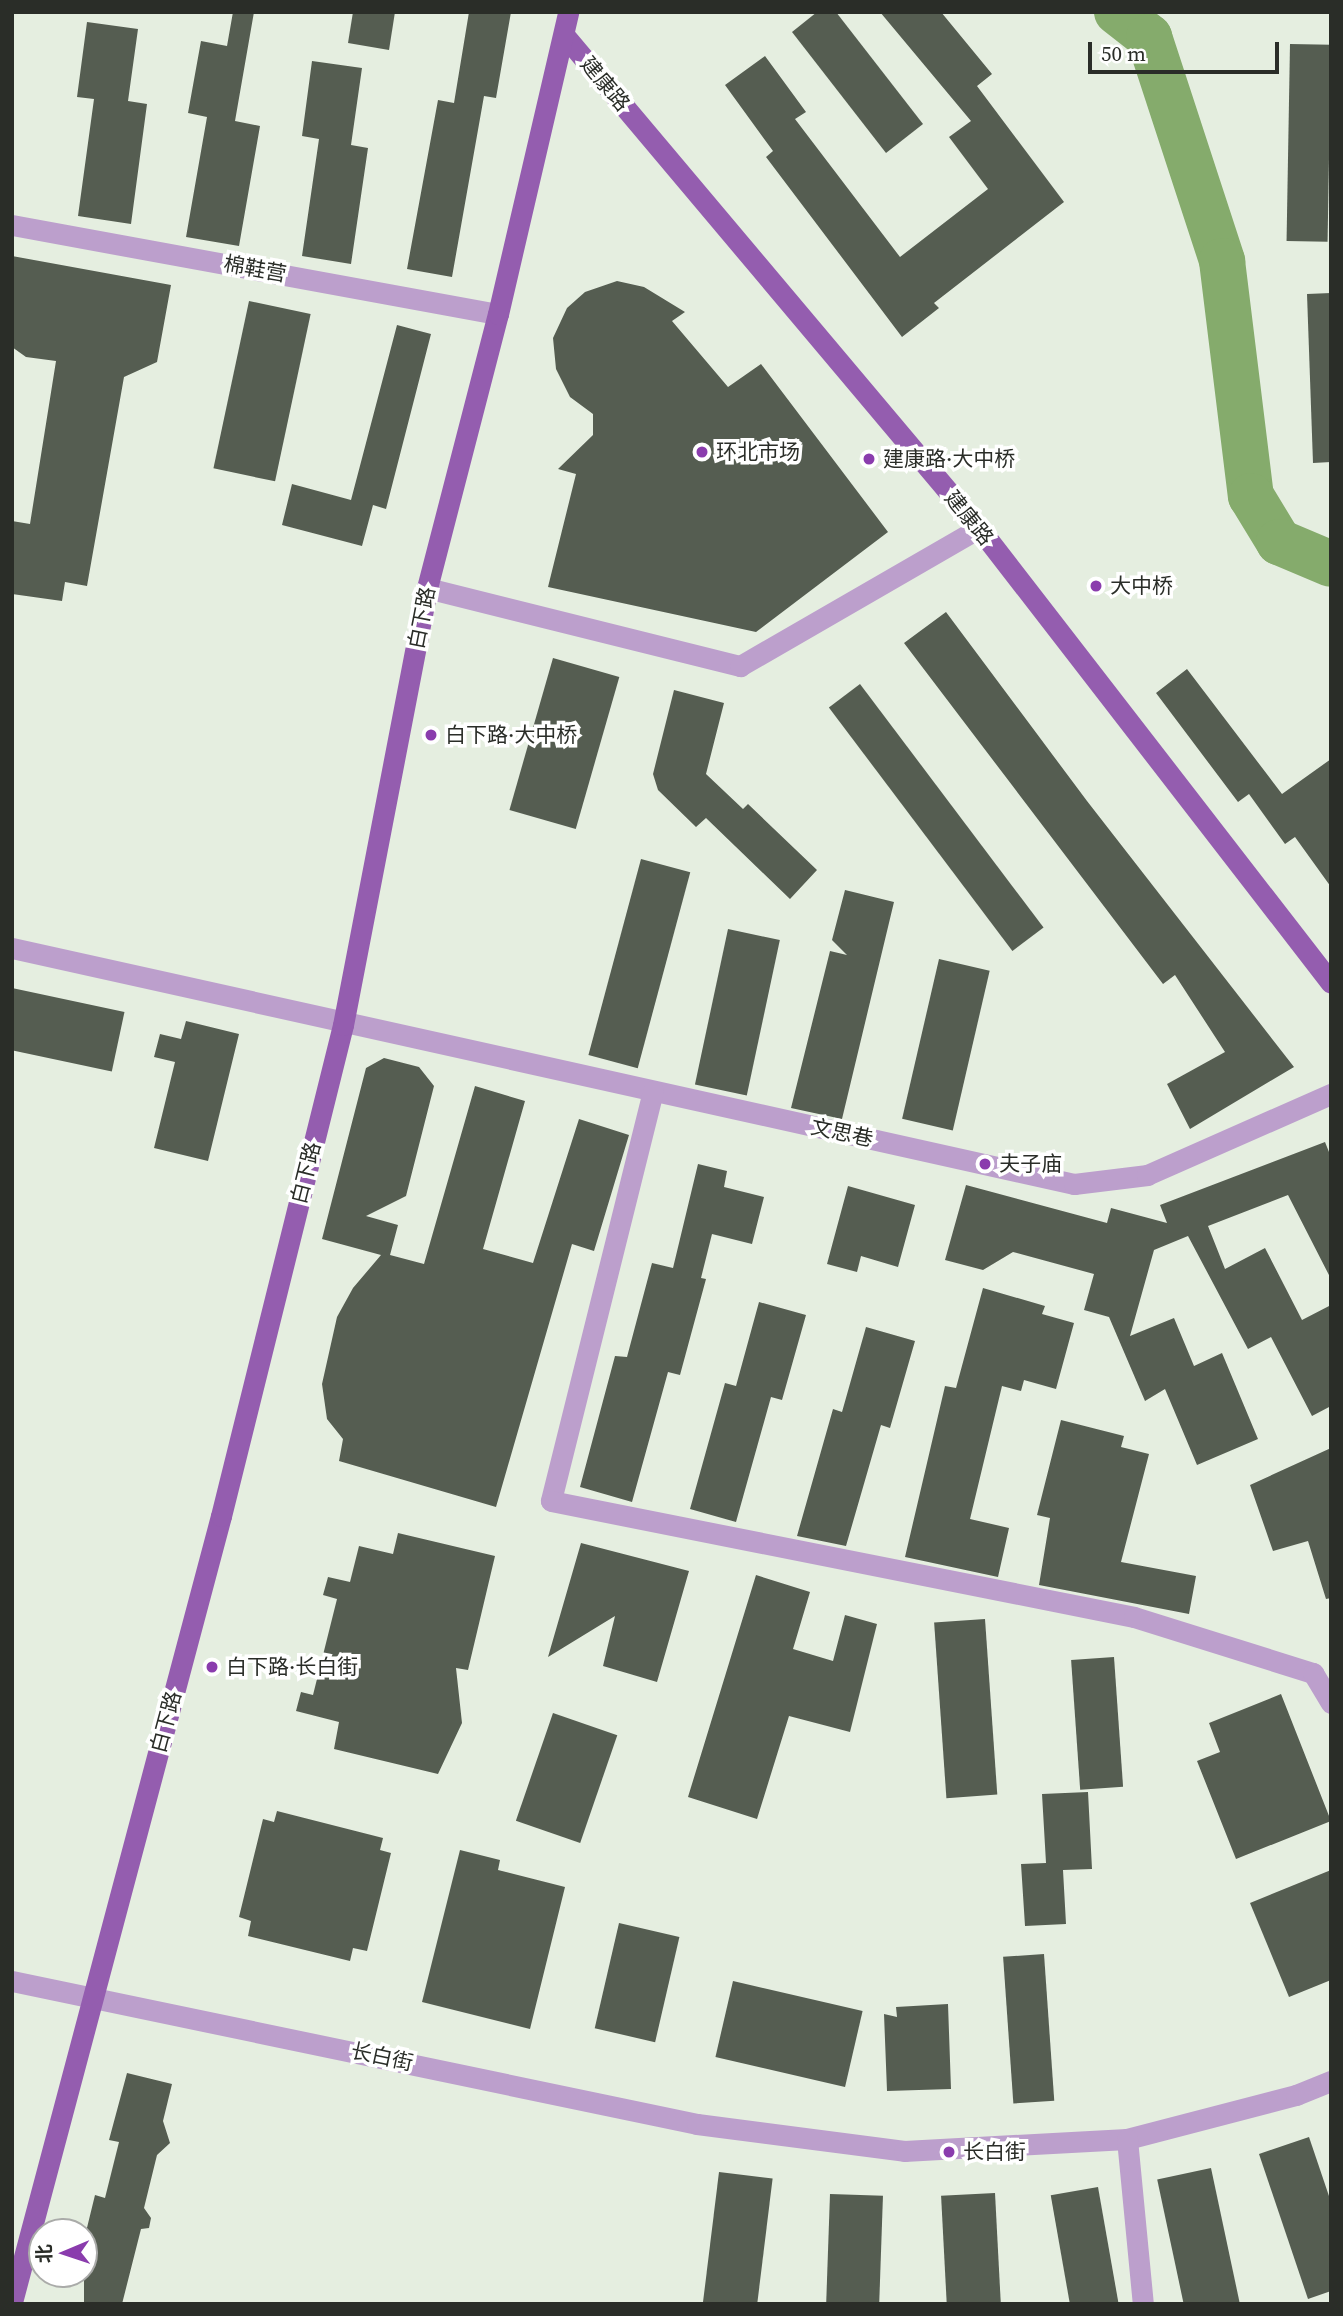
<!DOCTYPE html>
<html>
<head>
<meta charset="utf-8">
<style>
  body { margin:0 }
  #map { position:relative; width:1343px; height:2316px; overflow:hidden; background:#e5eee0; font-family:"Source Serif 4","Noto Sans SC",serif }
  div>[style] { position:absolute }
  .river>* { height:46px; margin:-23px; padding:0 23px; transform-origin:23px; border-radius:23px; background:#85ab6c }
  .building>* { inset:0; background:#555d51; transform-origin:0 0 }
  .minor>* { height:21px; margin:-10.5px; padding:0 10.5px; transform-origin:10.5px; border-radius:10.5px; background:#bc9fcc }
  .major>* { height:21px; margin:-10.5px; padding:0 10.5px; transform-origin:10.5px; border-radius:10.5px; background:#945daf }
  .dots>* { width:19px; height:19px; translate:-50% -50%; box-sizing:border-box; border:4px solid #fff; border-radius:50% }
  span { translate:-50% -50%; white-space:nowrap; text-align:center; line-height:1.15; -webkit-text-stroke:7px #fff; paint-order:stroke }
  .street-label { font-size:21px; color:#2a2d28 }
  .poi-label { font-size:21px; color:#2a2d28 }
  .left { translate:0 -50%; text-align:left }
  .frame { position:absolute; inset:0; border:14px solid #2a2d28; pointer-events:none }
  .north { position:absolute; left:28px; top:2218px; width:70px; height:70px; box-sizing:border-box; background:#fff; border:2px solid #aaaba9; border-radius:50%; rotate:268deg; font-size:19px; font-weight:700; line-height:28px; text-align:center; color:#2a2d28 }
  .north::after { content:''; display:block; margin:auto; width:24px; height:32px; background:#8a3cad; clip-path:polygon(50% 0,100% 100%,50% 72%,0 100%) }
  .scale { position:absolute; left:1088px; top:42px; width:191px; height:32px; box-sizing:border-box; border:4px solid #2a2d28; border-top:0; padding-left:9px; font-size:21px; line-height:24px; white-space:nowrap; color:#2a2d28; -webkit-text-stroke:5px #fff; paint-order:stroke }
</style>
</head>
<body>
<div id="map">
  <div class="river">
    <div style="left:1117px;top:12px;width:41px;rotate:38deg"></div>
    <div style="left:1149px;top:37px;width:236px;rotate:71.9deg"></div>
    <div style="left:1222px;top:261px;width:237px;rotate:83deg"></div>
    <div style="left:1251px;top:496px;width:54px;rotate:58.7deg"></div>
    <div style="left:1279px;top:542px;width:56px;rotate:22.9deg"></div>
  </div>
  <div class="building">
    <div style="clip-path:polygon(233px 12px,254px 12px,235px 121px,260px 126px,239px 246px,186px 237px,207px 117px,188px 113px,201px 41px,227px 46px)"></div>
    <div style="clip-path:polygon(353px 12px,395px 12px,389px 50px,348px 43px)"></div>
    <div style="clip-path:polygon(469px 12px,511px 12px,496px 98px,484px 96px,452px 277px,407px 269px,438px 100px,454px 103px)"></div>
    <div style="clip-path:polygon(817px 12px,836px 12px,923px 124px,886px 153px,792px 32px)"></div>
    <div style="clip-path:polygon(880px 12px,941px 12px,992px 74px,977px 86px,1064px 202px,934px 303px,939px 308px,902px 337px,766px 157px,773px 151px,725px 85px,765px 56px,806px 112px,795px 119px,900px 257px,988px 189px,949px 137px,971px 121px)"></div>
    <div style="clip-path:polygon(87px 22px,138px 29px,128px 101px,147px 104px,131px 224px,78px 216px,94px 99px,77px 97px)"></div>
    <div style="left:1290px;top:44px;width:41px;height:197px;rotate:1deg"></div>
    <div style="clip-path:polygon(312px 61px,362px 68px,351px 145px,368px 148px,351px 264px,302px 256px,319px 139px,302px 136px)"></div>
    <div style="clip-path:polygon(12px 256px,171px 285px,157px 362px,124px 377px,87px 586px,65px 582px,62px 601px,12px 594px,12px 521px,30px 524px,56px 361px,26px 357px,12px 347px)"></div>
    <div style="clip-path:polygon(617px 281px,644px 287px,685px 312px,672px 321px,728px 387px,761px 364px,888px 532px,756px 632px,548px 587px,576px 474px,558px 469px,593px 435px,593px 414px,570px 397px,556px 369px,553px 338px,567px 308px,585px 292px)"></div>
    <div style="clip-path:polygon(1331px 293px,1331px 462px,1313px 463px,1307px 294px)"></div>
    <div style="left:249px;top:301px;width:63px;height:171px;rotate:12deg"></div>
    <div style="clip-path:polygon(397px 325px,431px 334px,386px 509px,373px 505px,362px 546px,282px 525px,292px 484px,351px 500px)"></div>
    <div style="clip-path:polygon(946px 612px,1087px 801px,1294px 1067px,1190px 1129px,1167px 1084px,1225px 1052px,1175px 975px,1163px 984px,904px 643px)"></div>
    <div style="left:553px;top:658px;width:69px;height:158px;rotate:16deg"></div>
    <div style="clip-path:polygon(1187px 669px,1282px 794px,1331px 759px,1331px 887px,1295px 837px,1285px 844px,1249px 794px,1238px 802px,1156px 693px)"></div>
    <div style="left:860px;top:684px;width:305px;height:39px;rotate:53deg"></div>
    <div style="clip-path:polygon(674px 690px,724px 703px,706px 774px,743px 809px,748px 804px,817px 870px,790px 899px,706px 818px,696px 827px,658px 790px,653px 774px)"></div>
    <div style="left:641px;top:859px;width:51px;height:203px;rotate:15deg"></div>
    <div style="clip-path:polygon(845px 890px,894px 902px,842px 1119px,791px 1108px,830px 951px,847px 955px,832px 940px)"></div>
    <div style="left:728px;top:929px;width:53px;height:159px;rotate:12deg"></div>
    <div style="left:939px;top:959px;width:52px;height:164px;rotate:13deg"></div>
    <div style="left:12px;top:988px;width:115px;height:61px;rotate:12deg"></div>
    <div style="clip-path:polygon(186px 1021px,239px 1034px,208px 1161px,154px 1148px,175px 1062px,154px 1057px,160px 1034px,181px 1039px)"></div>
    <div style="clip-path:polygon(384px 1058px,419px 1067px,434px 1086px,406px 1196px,366px 1216px,398px 1225px,390px 1255px,424px 1264px,475px 1086px,525px 1101px,483px 1249px,533px 1263px,579px 1119px,629px 1135px,594px 1251px,572px 1244px,496px 1507px,339px 1461px,343px 1439px,327px 1419px,322px 1384px,337px 1317px,353px 1288px,381px 1255px,322px 1239px,366px 1068px)"></div>
    <div style="clip-path:polygon(1325px 1142px,1331px 1157px,1331px 1279px,1288px 1195px,1208px 1226px,1225px 1269px,1265px 1248px,1302px 1320px,1331px 1305px,1331px 1406px,1312px 1416px,1271px 1337px,1248px 1349px,1188px 1236px,1154px 1250px,1130px 1336px,1174px 1318px,1194px 1366px,1222px 1353px,1258px 1439px,1197px 1465px,1165px 1389px,1145px 1401px,1109px 1317px,1084px 1310px,1094px 1274px,1013px 1252px,983px 1270px,945px 1260px,966px 1185px,1107px 1223px,1111px 1208px,1167px 1223px,1160px 1205px)"></div>
    <div style="clip-path:polygon(698px 1164px,727px 1171px,724px 1187px,764px 1197px,752px 1244px,712px 1234px,701px 1278px,706px 1279px,680px 1375px,668px 1372px,632px 1502px,580px 1487px,615px 1356px,627px 1357px,652px 1263px,673px 1268px)"></div>
    <div style="clip-path:polygon(848px 1186px,915px 1205px,898px 1267px,861px 1256px,857px 1272px,827px 1264px)"></div>
    <div style="clip-path:polygon(983px 1288px,1045px 1306px,1042px 1314px,1074px 1323px,1056px 1389px,1024px 1380px,1021px 1391px,1002px 1386px,970px 1519px,1009px 1528px,998px 1577px,905px 1557px,945px 1386px,956px 1388px)"></div>
    <div style="clip-path:polygon(759px 1302px,806px 1315px,782px 1400px,771px 1397px,736px 1522px,690px 1509px,725px 1383px,736px 1386px)"></div>
    <div style="clip-path:polygon(866px 1327px,915px 1341px,890px 1428px,881px 1425px,846px 1546px,797px 1536px,833px 1409px,842px 1412px)"></div>
    <div style="clip-path:polygon(1061px 1420px,1124px 1436px,1121px 1447px,1149px 1454px,1121px 1562px,1196px 1576px,1189px 1614px,1039px 1585px,1050px 1518px,1037px 1515px)"></div>
    <div style="clip-path:polygon(1331px 1448px,1331px 1598px,1326px 1599px,1308px 1541px,1273px 1551px,1250px 1485px)"></div>
    <div style="clip-path:polygon(398px 1533px,495px 1556px,468px 1670px,456px 1668px,462px 1723px,438px 1774px,334px 1749px,339px 1722px,296px 1711px,301px 1692px,313px 1695px,337px 1599px,323px 1595px,328px 1577px,350px 1582px,359px 1546px,393px 1554px)"></div>
    <div style="clip-path:polygon(581px 1543px,689px 1571px,657px 1682px,603px 1666px,615px 1616px,548px 1657px)"></div>
    <div style="clip-path:polygon(756px 1575px,810px 1592px,793px 1649px,833px 1661px,845px 1615px,877px 1624px,850px 1732px,789px 1716px,757px 1819px,688px 1797px)"></div>
    <div style="left:985px;top:1619px;width:176px;height:51px;rotate:86deg"></div>
    <div style="left:1114px;top:1657px;width:130px;height:43px;rotate:86deg"></div>
    <div style="clip-path:polygon(1281px 1694px,1331px 1821px,1236px 1859px,1197px 1761px,1220px 1752px,1209px 1723px)"></div>
    <div style="left:553px;top:1713px;width:68px;height:114px;rotate:19deg"></div>
    <div style="clip-path:polygon(1088px 1792px,1092px 1869px,1063px 1870px,1066px 1924px,1025px 1926px,1021px 1864px,1046px 1863px,1042px 1794px)"></div>
    <div style="clip-path:polygon(277px 1811px,383px 1838px,380px 1850px,391px 1853px,367px 1951px,353px 1948px,350px 1961px,248px 1936px,251px 1921px,239px 1917px,263px 1819px,274px 1822px)"></div>
    <div style="clip-path:polygon(460px 1850px,500px 1860px,498px 1870px,565px 1887px,530px 2029px,422px 2002px)"></div>
    <div style="clip-path:polygon(1331px 1870px,1331px 1980px,1289px 1997px,1250px 1903px)"></div>
    <div style="left:619px;top:1923px;width:62px;height:108px;rotate:13deg"></div>
    <div style="left:1044px;top:1954px;width:147px;height:41px;rotate:86deg"></div>
    <div style="left:733px;top:1981px;width:133px;height:78px;rotate:13deg"></div>
    <div style="clip-path:polygon(948px 2004px,951px 2089px,887px 2091px,884px 2014px,897px 2017px,896px 2007px)"></div>
    <div style="clip-path:polygon(127px 2073px,172px 2084px,163px 2121px,170px 2143px,157px 2155px,144px 2208px,151px 2218px,149px 2228px,141px 2229px,122px 2304px,84px 2304px,84px 2240px,95px 2195px,105px 2198px,119px 2142px,109px 2140px)"></div>
    <div style="clip-path:polygon(1309px 2137px,1331px 2202px,1331px 2291px,1308px 2299px,1259px 2154px)"></div>
    <div style="left:1211px;top:2168px;width:139px;height:55px;rotate:78deg"></div>
    <div style="left:719px;top:2172px;width:54px;height:133px;rotate:7deg"></div>
    <div style="left:1098px;top:2187px;width:119px;height:48px;rotate:80deg"></div>
    <div style="left:995px;top:2193px;width:111px;height:54px;rotate:87deg"></div>
    <div style="left:830px;top:2194px;width:53px;height:110px;rotate:2deg"></div>
  </div>
  <div class="minor">
    <div style="left:12px;top:225px;width:494px;rotate:10.4deg"></div>
    <div style="left:427px;top:588px;width:323px;rotate:14deg"></div>
    <div style="left:740px;top:666px;width:276px;rotate:-30deg"></div>
    <div style="left:12px;top:948px;width:1088px;rotate:12.53deg"></div>
    <div style="left:1074px;top:1184px;width:74px;rotate:-7deg"></div>
    <div style="left:1147px;top:1175px;width:201px;rotate:-23.8deg"></div>
    <div style="left:653px;top:1091px;width:422px;rotate:104deg"></div>
    <div style="left:551px;top:1501px;width:594px;rotate:11.25deg"></div>
    <div style="left:1134px;top:1617px;width:188px;rotate:17.4deg"></div>
    <div style="left:1313px;top:1673px;width:35px;rotate:59deg"></div>
    <div style="left:12px;top:1981px;width:700px;rotate:11.79deg"></div>
    <div style="left:697px;top:2124px;width:209px;rotate:7.4deg"></div>
    <div style="left:904px;top:2151px;width:223px;rotate:-3.1deg"></div>
    <div style="left:1127px;top:2139px;width:175px;rotate:-14.6deg"></div>
    <div style="left:1296px;top:2095px;width:38px;rotate:-22deg"></div>
    <div style="left:1127px;top:2139px;width:166px;rotate:84.5deg"></div>
  </div>
  <div class="major">
    <div style="left:564px;top:35px;width:644px;rotate:49.91deg"></div>
    <div style="left:979px;top:528px;width:575px;rotate:52.27deg"></div>
    <div style="left:12px;top:2302px;width:813px;rotate:-75.11deg"></div>
    <div style="left:221px;top:1516px;width:506px;rotate:-76.05deg"></div>
    <div style="left:343px;top:1025px;width:445px;rotate:-79.1deg"></div>
    <div style="left:427px;top:588px;width:283px;rotate:-75.5deg"></div>
    <div style="left:498px;top:314px;width:310px;rotate:-76.9deg"></div>
  </div>
  <div class="dots">
    <div style="left:702px;top:452px;background:#8a3cad"></div>
    <div style="left:869px;top:459px;background:#8a3cad"></div>
    <div style="left:1096px;top:586px;background:#8a3cad"></div>
    <div style="left:431px;top:735px;background:#8a3cad"></div>
    <div style="left:985px;top:1164px;background:#8a3cad"></div>
    <div style="left:212px;top:1667px;background:#8a3cad"></div>
    <div style="left:949px;top:2152px;background:#8a3cad"></div>
  </div>
  <div class="street-label">
    <span style="left:605px;top:84px;rotate:50deg">建康路</span>
    <span style="left:255px;top:269px;rotate:10deg">棉鞋营</span>
    <span style="left:969px;top:518px;rotate:51deg">建康路</span>
    <span style="left:422px;top:618px;rotate:-79deg">白下路</span>
    <span style="left:842px;top:1133px;rotate:12deg">文思巷</span>
    <span style="left:306px;top:1173px;rotate:-76deg">白下路</span>
    <span style="left:166px;top:1722px;rotate:-75deg">白下路</span>
    <span style="left:382px;top:2057px;rotate:12deg">长白街</span>
  </div>
  <div class="poi-label">
    <span class="left" style="left:716px;top:452px">环北市场</span>
    <span class="left" style="left:883px;top:459px">建康路·大中桥</span>
    <span class="left" style="left:1110px;top:586px">大中桥</span>
    <span class="left" style="left:445px;top:735px">白下路·大中桥</span>
    <span class="left" style="left:999px;top:1164px">夫子庙</span>
    <span class="left" style="left:226px;top:1667px">白下路·长白街</span>
    <span class="left" style="left:963px;top:2152px">长白街</span>
  </div>
  <div class="frame"></div>
  <div class="north">北</div>
  <div class="scale">50 m</div>
</div>
</body>
</html>
